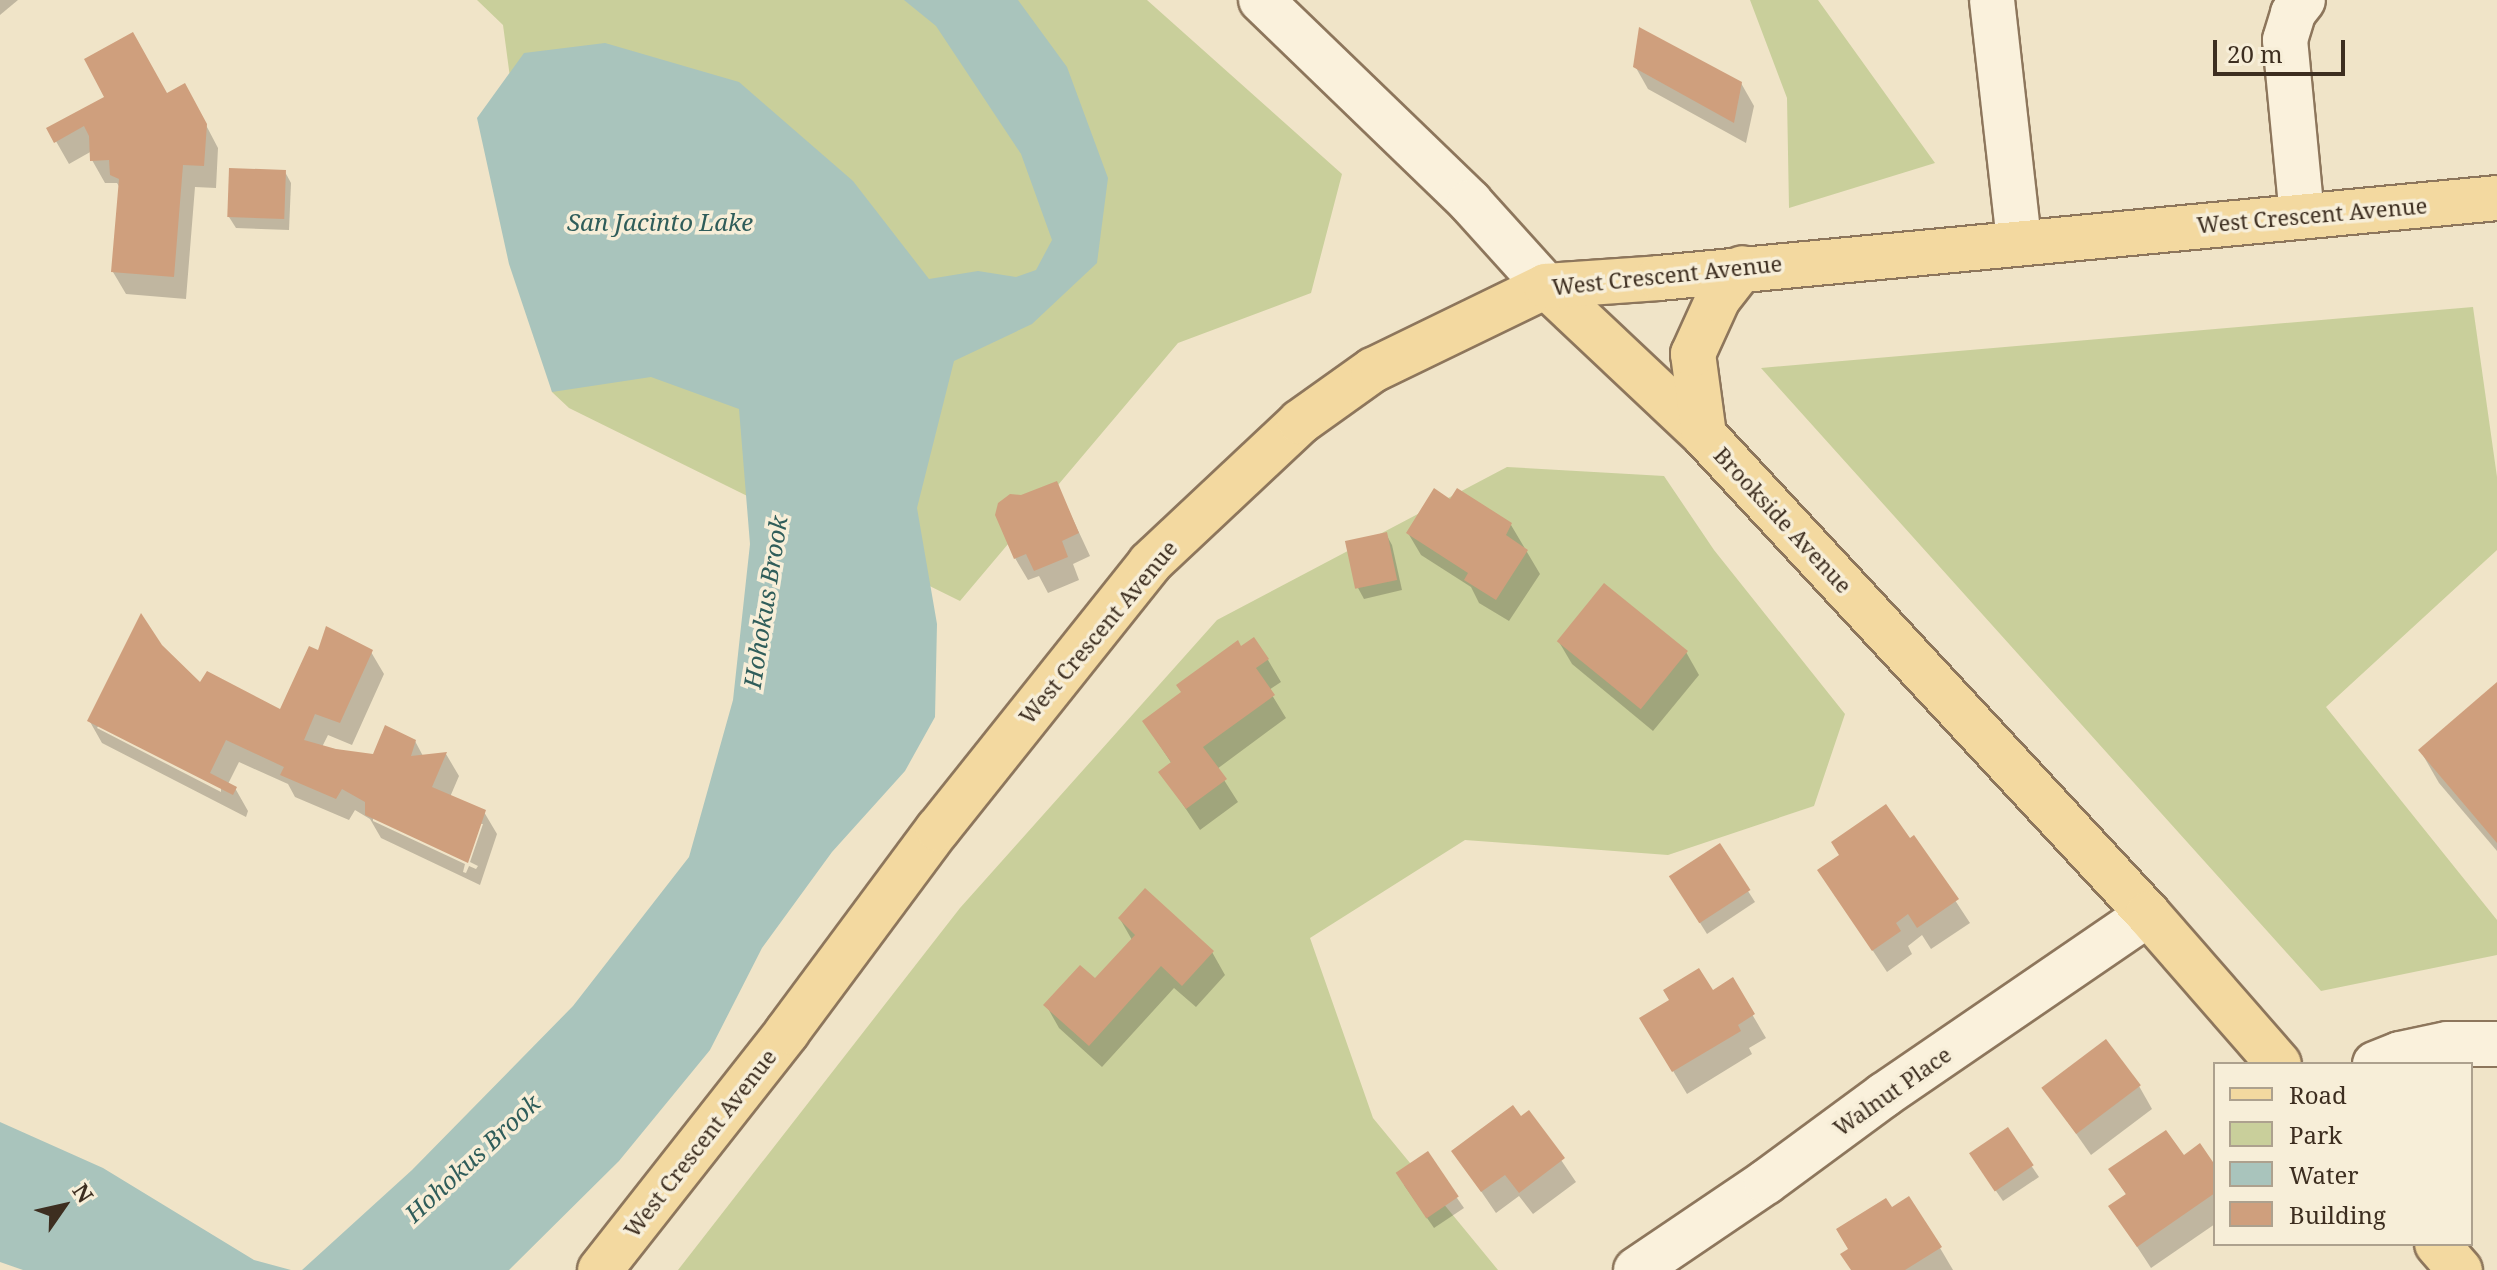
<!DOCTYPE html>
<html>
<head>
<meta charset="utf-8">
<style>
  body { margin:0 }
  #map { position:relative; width:2497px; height:1270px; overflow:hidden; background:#f0e4c8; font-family:"Noto Serif",serif }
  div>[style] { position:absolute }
  .green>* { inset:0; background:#c9cf9b }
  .water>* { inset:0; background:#a9c4bc }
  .shadow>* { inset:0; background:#0003 }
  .building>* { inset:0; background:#cf9f7d; transform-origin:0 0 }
  .roads { filter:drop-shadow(2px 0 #8d765c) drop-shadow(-2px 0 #8d765c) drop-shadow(0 2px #8d765c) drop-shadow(0 -2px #8d765c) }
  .minor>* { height:44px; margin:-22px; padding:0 22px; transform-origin:22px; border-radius:22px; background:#faf1dc }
  .major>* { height:44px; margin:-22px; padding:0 22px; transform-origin:22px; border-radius:22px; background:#f3d9a0 }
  span { translate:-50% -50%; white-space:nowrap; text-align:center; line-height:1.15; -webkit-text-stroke:7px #f7eed8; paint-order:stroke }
  .street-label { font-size:22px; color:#3d2e20 }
  .water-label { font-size:24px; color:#2f5d5a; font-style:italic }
  .legend { position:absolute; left:2213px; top:1062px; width:260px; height:184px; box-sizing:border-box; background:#f7eed8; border:2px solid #ada18e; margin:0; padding:10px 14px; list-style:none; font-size:24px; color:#3d2e20 }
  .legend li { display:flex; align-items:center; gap:16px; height:40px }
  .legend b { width:40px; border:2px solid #ada18e }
  .north { position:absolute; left:24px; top:1166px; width:80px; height:80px; -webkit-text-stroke:6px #f7eed8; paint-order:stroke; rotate:56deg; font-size:22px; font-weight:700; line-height:32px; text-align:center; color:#3d2e20 }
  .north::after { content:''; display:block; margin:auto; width:28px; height:36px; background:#3d2e20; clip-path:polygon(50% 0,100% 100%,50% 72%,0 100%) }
  .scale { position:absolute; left:2213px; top:40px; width:132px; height:36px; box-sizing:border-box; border:4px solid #3d2e20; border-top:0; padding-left:10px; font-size:24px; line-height:28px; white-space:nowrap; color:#3d2e20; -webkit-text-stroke:6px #f7eed8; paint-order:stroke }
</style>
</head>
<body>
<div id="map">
  <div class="green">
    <div style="clip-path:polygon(477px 0,1147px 0,1342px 174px,1311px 293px,1178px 343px,960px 601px,569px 408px,552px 392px,503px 25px)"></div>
    <div style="clip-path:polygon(1750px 0,1818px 0,1935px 163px,1789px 208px,1787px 98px)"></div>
    <div style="clip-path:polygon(2473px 307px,2497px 477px,2497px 550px,2326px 707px,2497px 920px,2497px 955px,2321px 991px,1761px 368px)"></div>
    <div style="clip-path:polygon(1507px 467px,1664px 476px,1714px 550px,1845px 714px,1814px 806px,1668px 855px,1465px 840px,1310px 938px,1373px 1118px,1498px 1270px,678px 1270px,960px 908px,1217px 620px)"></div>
  </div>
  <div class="water">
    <div style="clip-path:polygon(904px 0,1018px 0,1067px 67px,1108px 178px,1097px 263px,1032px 324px,954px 361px,917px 508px,937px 624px,935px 717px,905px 771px,832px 852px,762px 948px,710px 1050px,619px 1161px,509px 1270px,302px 1270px,412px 1170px,573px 1006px,689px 857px,733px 700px,750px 544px,739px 409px,651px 377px,552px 392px,509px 264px,477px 118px,524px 53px,605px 43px,739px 82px,853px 181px,929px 279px,978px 271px,1016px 277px,1036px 270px,1052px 240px,1021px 154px,936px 26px)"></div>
    <div style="clip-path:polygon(0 1122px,103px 1168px,254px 1260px,291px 1270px,23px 1270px,0 1262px)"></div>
  </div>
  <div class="shadow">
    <div style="clip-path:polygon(0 0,18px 0,0 15px)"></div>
    <div style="clip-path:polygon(1635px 66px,1741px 83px,1754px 106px,1746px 143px,1648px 89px)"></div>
    <div style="clip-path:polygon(167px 96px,197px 108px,218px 148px,216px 188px,195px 187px,186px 299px,126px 294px,113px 272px,120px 188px,117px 183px,105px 183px,92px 160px,92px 151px,69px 164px,49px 129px)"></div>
    <div style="clip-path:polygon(285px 172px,291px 183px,289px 230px,236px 228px,229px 217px)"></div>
    <div style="clip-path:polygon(1056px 483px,1090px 556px,1073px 564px,1079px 580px,1048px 593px,1039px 576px,1028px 580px,1015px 558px,1022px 497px)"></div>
    <div style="clip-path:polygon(1450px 502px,1511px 525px,1540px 574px,1509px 621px,1479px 603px,1471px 587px,1421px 555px,1408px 533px)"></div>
    <div style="clip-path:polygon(1386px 534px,1392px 545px,1402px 590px,1364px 599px,1358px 588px)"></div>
    <div style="clip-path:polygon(1559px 642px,1686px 652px,1699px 675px,1653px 731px,1572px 664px)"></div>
    <div style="clip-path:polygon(evenodd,161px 647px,200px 686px,280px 712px,319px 653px,371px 652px,384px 674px,352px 745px,328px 735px,322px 747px,375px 756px,415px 741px,423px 756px,446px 754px,459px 776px,450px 797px,484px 812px,497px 834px,480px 885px,381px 838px,370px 819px,355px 810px,349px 820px,295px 797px,288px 784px,239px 762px,228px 784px,235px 788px,248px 811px,246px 817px,102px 743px,89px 720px,161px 647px,99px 725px,221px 787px,221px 792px,97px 728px,99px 725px,161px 647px,373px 816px,483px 824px,470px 862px,478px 866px,476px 869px,469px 866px,466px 873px,463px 872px,465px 864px,373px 821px,373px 816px)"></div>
    <div style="clip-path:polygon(1241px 649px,1268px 660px,1281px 682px,1269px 690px,1286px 718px,1217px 769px,1238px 802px,1200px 830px,1161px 772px,1172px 764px,1144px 721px)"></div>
    <div style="clip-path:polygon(2497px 685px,2497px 851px,2439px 783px,2420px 750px)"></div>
    <div style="clip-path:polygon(1914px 838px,1970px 923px,1931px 949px,1922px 935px,1908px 946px,1912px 954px,1887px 972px,1820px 871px,1841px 856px)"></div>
    <div style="clip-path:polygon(1719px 846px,1755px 902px,1707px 934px,1678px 888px)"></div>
    <div style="clip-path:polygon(1120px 919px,1212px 952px,1225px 975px,1196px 1007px,1174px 988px,1102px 1067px,1059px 1028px,1046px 1005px,1095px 981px,1132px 940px)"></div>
    <div style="clip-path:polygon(1732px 980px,1766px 1038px,1749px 1048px,1752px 1054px,1687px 1094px,1655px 1041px)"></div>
    <div style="clip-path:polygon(2139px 1086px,2152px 1109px,2091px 1155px,2044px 1088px)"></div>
    <div style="clip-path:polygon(1529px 1113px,1576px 1182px,1533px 1214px,1519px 1196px,1496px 1213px,1454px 1152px)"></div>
    <div style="clip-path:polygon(2007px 1130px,2039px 1177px,2003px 1201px,1978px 1165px)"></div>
    <div style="clip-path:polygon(2183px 1158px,2215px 1168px,2215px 1224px,2151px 1268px,2111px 1207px,2127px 1196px,2111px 1170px)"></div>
    <div style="clip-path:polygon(1404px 1185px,1457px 1198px,1464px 1208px,1434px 1228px)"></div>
    <div style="clip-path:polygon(1891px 1210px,1940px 1248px,1953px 1270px,1852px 1270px,1850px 1250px)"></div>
  </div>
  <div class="building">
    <div style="clip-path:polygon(1639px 27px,1742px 82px,1734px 123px,1633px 67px)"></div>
    <div style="clip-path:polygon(133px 32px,167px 93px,185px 83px,207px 124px,204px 166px,183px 165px,174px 277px,111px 272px,119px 179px,110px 175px,109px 160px,90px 161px,89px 136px,84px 126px,54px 143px,46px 128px,104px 97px,84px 59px)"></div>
    <div style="left:229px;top:168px;width:57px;height:49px;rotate:2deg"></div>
    <div style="clip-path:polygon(1057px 481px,1079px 533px,1062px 541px,1068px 557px,1034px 571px,1026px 554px,1014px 559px,995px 515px,998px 503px,1010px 494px,1021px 495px)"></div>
    <div style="clip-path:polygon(1434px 488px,1450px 499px,1457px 488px,1512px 523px,1506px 535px,1528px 550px,1496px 600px,1464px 580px,1468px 573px,1406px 533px)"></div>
    <div style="left:1387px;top:532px;width:49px;height:43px;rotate:78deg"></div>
    <div style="left:1604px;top:583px;width:108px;height:75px;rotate:39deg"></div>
    <div style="clip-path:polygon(141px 613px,162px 645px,200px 682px,207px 671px,280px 709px,309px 646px,318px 650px,326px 626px,373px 650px,340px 723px,315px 714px,304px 740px,336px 749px,373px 754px,385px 725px,416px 740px,411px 756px,447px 752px,432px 787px,486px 810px,468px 863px,365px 815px,365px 802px,342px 789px,336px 799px,280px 775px,284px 767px,226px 740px,210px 773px,237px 787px,233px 795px,87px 721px)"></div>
    <div style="clip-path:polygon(1254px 637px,1269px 659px,1256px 668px,1275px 695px,1203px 747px,1227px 779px,1186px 809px,1158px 772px,1171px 762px,1142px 721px,1181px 692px,1176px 685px,1238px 640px,1241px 646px)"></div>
    <div style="clip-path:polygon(2497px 682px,2497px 843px,2418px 750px)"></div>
    <div style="clip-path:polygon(1886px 804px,1910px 838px,1914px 835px,1959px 899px,1917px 928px,1908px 914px,1896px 923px,1901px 931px,1872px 951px,1817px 870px,1839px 855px,1831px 842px)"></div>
    <div style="left:1720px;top:843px;width:56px;height:61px;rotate:57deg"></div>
    <div style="clip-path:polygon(1145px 888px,1214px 951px,1182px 986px,1161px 966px,1089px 1046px,1043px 1005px,1080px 965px,1095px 978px,1135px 935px,1118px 918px)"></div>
    <div style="clip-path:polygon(1699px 968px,1713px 990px,1733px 977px,1755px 1014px,1738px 1025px,1741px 1031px,1672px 1072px,1639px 1018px,1669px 1000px,1663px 990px)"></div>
    <div style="left:2106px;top:1039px;width:58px;height:81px;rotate:53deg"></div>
    <div style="clip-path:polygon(1513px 1105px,1521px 1116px,1529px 1110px,1565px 1158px,1519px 1193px,1505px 1175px,1481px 1192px,1451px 1151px)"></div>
    <div style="left:2008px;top:1127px;width:46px;height:47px;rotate:56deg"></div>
    <div style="clip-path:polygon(2166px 1130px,2184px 1155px,2200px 1143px,2215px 1165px,2215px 1193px,2137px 1247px,2108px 1206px,2126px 1194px,2108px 1169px)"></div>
    <div style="left:1428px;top:1151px;width:55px;height:39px;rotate:56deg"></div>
    <div style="clip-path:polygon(1909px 1196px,1942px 1247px,1905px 1270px,1851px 1270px,1840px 1254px,1848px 1249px,1836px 1229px,1886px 1198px,1892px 1207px)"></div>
  </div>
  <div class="roads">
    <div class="minor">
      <div style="left:1261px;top:0;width:291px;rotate:44deg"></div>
      <div style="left:1470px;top:202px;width:113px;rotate:47.9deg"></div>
      <div style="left:1992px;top:0;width:243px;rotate:83.6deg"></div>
      <div style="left:2302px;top:216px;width:177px;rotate:-95.5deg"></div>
      <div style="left:2285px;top:40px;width:28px;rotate:-73deg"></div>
      <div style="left:2293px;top:13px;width:16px;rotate:-52deg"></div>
      <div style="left:2375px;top:1064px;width:27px;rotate:-22deg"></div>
      <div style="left:2400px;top:1054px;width:48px;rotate:-12deg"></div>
      <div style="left:2447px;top:1044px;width:50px"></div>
      <div style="left:1636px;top:1270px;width:157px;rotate:-34.1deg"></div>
      <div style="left:1766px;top:1182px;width:147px;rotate:-36.4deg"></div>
      <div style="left:1884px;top:1095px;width:320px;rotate:-34.4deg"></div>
    </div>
    <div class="major">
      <div style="left:1546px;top:286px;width:217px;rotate:43.3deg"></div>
      <div style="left:1704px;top:435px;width:653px;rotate:47.17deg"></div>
      <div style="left:2148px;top:914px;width:199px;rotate:48.9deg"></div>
      <div style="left:1704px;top:435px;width:82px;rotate:-97.7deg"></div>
      <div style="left:1693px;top:354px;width:60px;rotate:-65.6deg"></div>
      <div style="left:1718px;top:299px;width:39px;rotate:-52deg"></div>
      <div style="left:2437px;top:1244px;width:35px;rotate:49deg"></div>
      <div style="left:600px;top:1270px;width:303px;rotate:-51.8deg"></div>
      <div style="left:787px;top:1032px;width:253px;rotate:-53.4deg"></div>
      <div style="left:938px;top:829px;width:340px;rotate:-51.4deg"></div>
      <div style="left:1150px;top:563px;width:206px;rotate:-43.2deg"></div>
      <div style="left:1300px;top:422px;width:90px;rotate:-35.5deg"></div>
      <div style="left:1373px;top:370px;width:192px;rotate:-25.9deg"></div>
      <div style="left:1546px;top:286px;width:113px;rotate:-4deg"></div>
      <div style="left:1659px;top:278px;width:842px;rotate:-5.45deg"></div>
    </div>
  </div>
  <div class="street-label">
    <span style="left:2312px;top:215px;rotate:-5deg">West Crescent Avenue</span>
    <span style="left:1667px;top:275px;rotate:-6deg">West Crescent Avenue</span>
    <span style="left:1783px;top:520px;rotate:47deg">Brookside Avenue</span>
    <span style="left:1098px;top:632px;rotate:-50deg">West Crescent Avenue</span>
    <span style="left:1892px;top:1091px;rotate:-35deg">Walnut Place</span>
    <span style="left:700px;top:1143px;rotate:-52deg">West Crescent Avenue</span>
  </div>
  <div class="water-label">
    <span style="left:660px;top:222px">San Jacinto Lake</span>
    <span style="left:765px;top:602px;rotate:-81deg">Hohokus Brook</span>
    <span style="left:472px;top:1158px;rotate:-43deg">Hohokus Brook</span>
  </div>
  <ul class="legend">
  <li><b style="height:10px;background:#f3d9a0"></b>Road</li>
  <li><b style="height:22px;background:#c9cf9b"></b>Park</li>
  <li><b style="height:22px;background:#a9c4bc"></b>Water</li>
  <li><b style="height:22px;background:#cf9f7d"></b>Building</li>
  </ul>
  <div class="north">N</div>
  <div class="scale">20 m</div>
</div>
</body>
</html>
